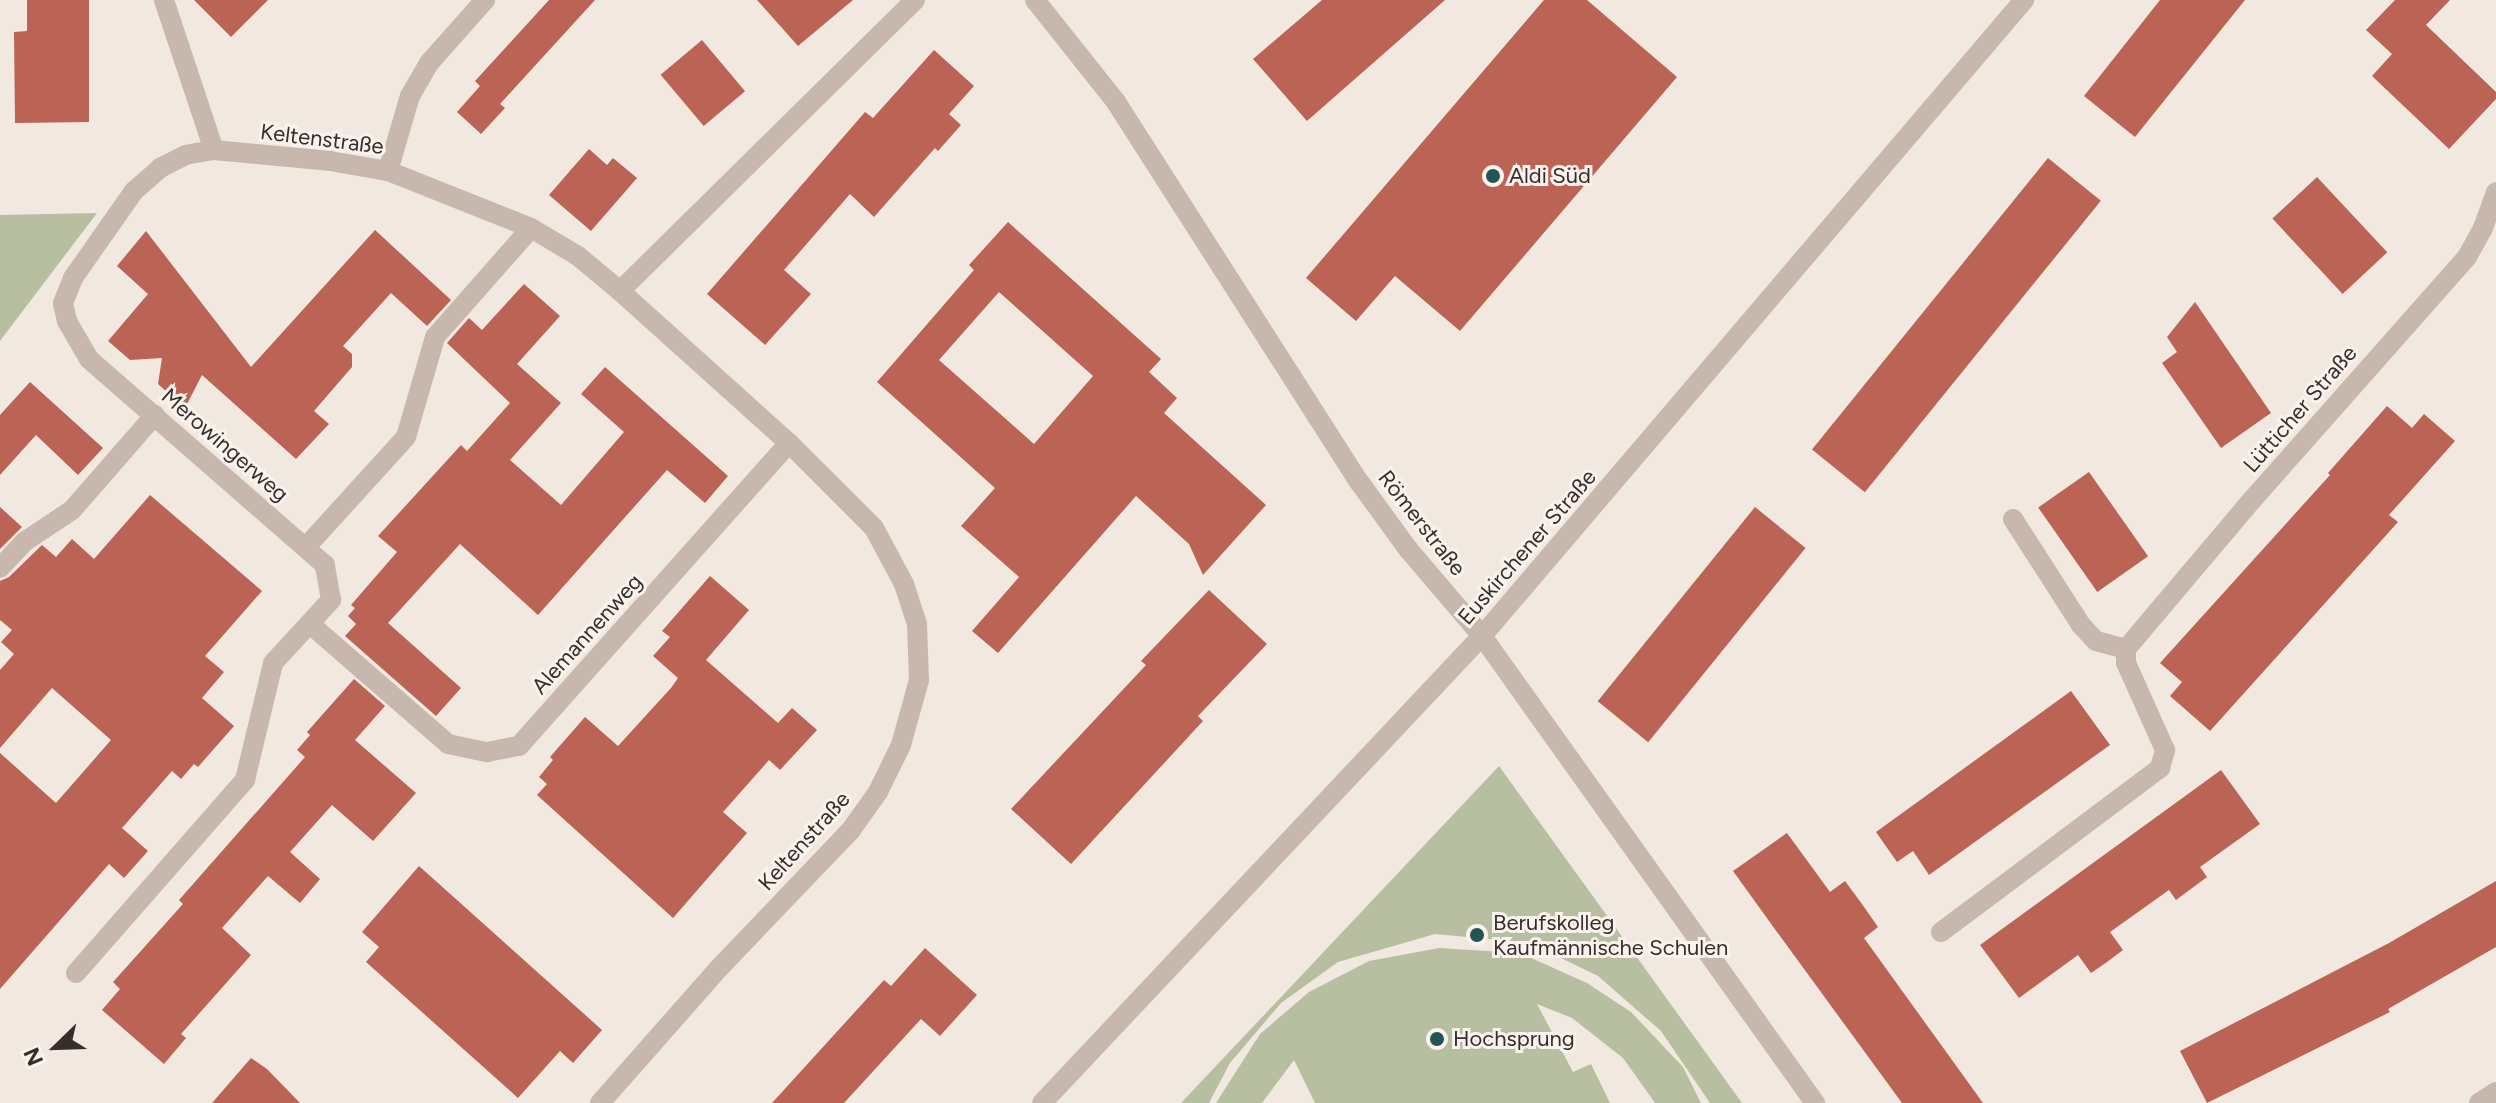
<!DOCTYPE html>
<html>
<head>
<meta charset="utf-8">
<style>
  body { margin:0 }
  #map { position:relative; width:2496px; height:1103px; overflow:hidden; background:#f1e8e0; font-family:Figtree,sans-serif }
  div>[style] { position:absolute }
  .green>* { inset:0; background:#b8bfa1 }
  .building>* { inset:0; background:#bb6455; transform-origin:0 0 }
  .minor>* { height:20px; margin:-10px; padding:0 10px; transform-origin:10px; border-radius:10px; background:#c8b7ad }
  .dots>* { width:22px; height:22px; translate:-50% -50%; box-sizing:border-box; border:4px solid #f9f2ed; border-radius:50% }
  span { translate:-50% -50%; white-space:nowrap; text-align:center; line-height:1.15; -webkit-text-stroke:6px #f9f2ed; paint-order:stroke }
  .street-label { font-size:22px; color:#372e2b }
  .poi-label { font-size:22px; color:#372e2b }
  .left { translate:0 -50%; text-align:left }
  .north { position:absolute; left:16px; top:1007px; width:80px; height:80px; -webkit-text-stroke:6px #f9f2ed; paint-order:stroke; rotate:247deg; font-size:22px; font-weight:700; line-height:32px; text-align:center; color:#372e2b }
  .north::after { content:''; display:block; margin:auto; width:28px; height:36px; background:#372e2b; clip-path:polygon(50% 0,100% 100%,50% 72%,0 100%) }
</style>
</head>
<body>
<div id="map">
  <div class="green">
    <div style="clip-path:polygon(97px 213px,0 341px,0 215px)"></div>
    <div style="clip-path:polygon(1499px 766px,1742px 1103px,1710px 1103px,1661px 1031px,1598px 976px,1530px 943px,1435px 934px,1338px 962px,1281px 1003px,1230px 1063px,1209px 1103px,1181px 1103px)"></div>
    <div style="clip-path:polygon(1439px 948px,1520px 953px,1587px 983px,1631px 1012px,1683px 1067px,1701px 1103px,1655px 1103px,1623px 1058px,1572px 1018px,1537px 1004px,1573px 1072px,1591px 1064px,1610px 1103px,1315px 1103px,1294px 1060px,1262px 1103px,1216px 1103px,1260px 1034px,1309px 992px,1369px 961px)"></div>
  </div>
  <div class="building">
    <div style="clip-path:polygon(27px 0,89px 0,89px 122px,15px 123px,14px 32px,27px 31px)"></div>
    <div style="clip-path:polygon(194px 0,268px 0,231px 37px)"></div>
    <div style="clip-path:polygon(549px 0,595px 0,500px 104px,505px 108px,481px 134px,457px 112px,480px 86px,475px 81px)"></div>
    <div style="clip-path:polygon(757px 0,853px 0,798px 46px)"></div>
    <div style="clip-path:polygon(1322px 0,1445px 0,1307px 121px,1253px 59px)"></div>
    <div style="clip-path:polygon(1544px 0,1587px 0,1677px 77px,1460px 331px,1395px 276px,1356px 321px,1306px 278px)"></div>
    <div style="clip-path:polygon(2160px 0,2245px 0,2135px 137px,2084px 96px)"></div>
    <div style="clip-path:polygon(2395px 0,2450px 0,2426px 25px,2496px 92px,2496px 99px,2449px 149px,2372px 76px,2392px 54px,2366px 30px)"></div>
    <div style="left:702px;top:40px;width:67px;height:54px;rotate:50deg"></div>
    <div style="clip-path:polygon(934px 50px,974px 86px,949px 114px,961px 125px,938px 151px,935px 148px,874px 217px,850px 194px,784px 270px,811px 294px,765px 345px,707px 294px,865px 112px,873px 118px)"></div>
    <div style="clip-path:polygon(589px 149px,607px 165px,613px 158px,637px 178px,591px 231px,549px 195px)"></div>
    <div style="left:2048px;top:158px;width:68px;height:375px;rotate:39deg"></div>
    <div style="left:2317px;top:177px;width:103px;height:61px;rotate:47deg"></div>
    <div style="clip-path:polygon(evenodd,1008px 222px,1161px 359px,1149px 372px,1177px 398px,1164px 413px,1266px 505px,1203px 575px,1189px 544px,1136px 496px,998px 653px,972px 631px,1019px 577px,961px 526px,995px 488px,877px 382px,974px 270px,969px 265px,1008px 222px,999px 292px,1093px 376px,1034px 444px,939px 360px,999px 292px)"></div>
    <div style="clip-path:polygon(375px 230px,451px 300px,427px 326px,391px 293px,343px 346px,352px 354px,352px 367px,314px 411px,329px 424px,296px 459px,202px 375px,185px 408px,158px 384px,162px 358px,130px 360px,108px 341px,148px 294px,117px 266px,146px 231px,251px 367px)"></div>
    <div style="clip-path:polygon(524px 284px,560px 316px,517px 364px,561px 403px,510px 460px,561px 505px,624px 432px,581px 394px,605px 367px,728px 476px,705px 503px,667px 470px,538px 615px,460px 544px,388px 623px,461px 688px,436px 716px,345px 636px,356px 624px,348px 616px,355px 608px,351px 605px,397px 552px,378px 536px,461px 445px,467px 451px,510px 403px,447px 343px,469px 318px,482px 330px)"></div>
    <div style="clip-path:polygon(2195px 302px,2271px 413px,2221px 448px,2162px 363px,2177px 352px,2167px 337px)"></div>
    <div style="clip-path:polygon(30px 382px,103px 448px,78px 475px,36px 435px,0 475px,0 415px)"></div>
    <div style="clip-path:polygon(2387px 406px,2412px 428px,2424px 414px,2455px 441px,2389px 515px,2398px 522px,2210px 731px,2170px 696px,2182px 682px,2160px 663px,2330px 475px,2328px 473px)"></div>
    <div style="left:2089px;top:472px;width:103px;height:62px;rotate:55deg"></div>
    <div style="clip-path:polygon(150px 495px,262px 591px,205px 656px,224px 672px,202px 698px,234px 726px,198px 767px,194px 764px,181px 779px,172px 771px,122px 828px,148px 851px,124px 878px,109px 864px,0 989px,0 753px,56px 803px,111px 740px,52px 688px,0 748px,0 670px,14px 654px,1px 642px,12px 630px,0 620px,0 581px,9px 577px,42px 545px,56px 557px,72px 539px,94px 559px)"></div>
    <div style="clip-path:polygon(0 507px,22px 527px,0 549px)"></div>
    <div style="left:1755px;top:507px;width:65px;height:250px;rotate:39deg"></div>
    <div style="clip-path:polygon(710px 576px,749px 610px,706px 660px,778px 723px,792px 708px,817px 730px,780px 770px,769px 760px,723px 812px,747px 833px,673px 918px,537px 795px,547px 784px,539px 777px,553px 760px,550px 757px,585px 717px,618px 746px,671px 688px,678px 678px,653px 656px,670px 637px,662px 631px)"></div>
    <div style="clip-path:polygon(1209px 590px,1267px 644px,1198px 716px,1203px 721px,1071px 864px,1011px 809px,1146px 665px,1141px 661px)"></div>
    <div style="clip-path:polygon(354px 679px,385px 706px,355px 740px,416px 793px,373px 841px,332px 805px,290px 852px,320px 879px,300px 903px,268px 876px,222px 928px,251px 955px,181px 1034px,186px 1038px,164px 1064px,102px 1010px,120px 989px,113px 982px,183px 904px,179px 900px,305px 757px,297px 750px,310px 735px,307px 732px)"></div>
    <div style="clip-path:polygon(2071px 691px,2110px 745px,1929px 875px,1913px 851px,1897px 862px,1876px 832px)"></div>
    <div style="clip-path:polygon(2221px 770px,2260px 824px,2200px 867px,2207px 877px,2176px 900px,2169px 890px,2110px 932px,2123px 950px,2107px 962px,2091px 973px,2078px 955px,2019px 998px,1980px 945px)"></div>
    <div style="clip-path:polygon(1787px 833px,1830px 892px,1845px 881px,1862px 904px,1878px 927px,1864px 938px,1983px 1103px,1902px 1103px,1777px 932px,1733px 871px)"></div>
    <div style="clip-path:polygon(419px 866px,602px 1030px,573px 1063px,560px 1051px,518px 1098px,366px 962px,379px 947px,362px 932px)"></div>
    <div style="clip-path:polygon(2496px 881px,2496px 947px,2388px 1009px,2390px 1012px,2207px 1103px,2180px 1051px,2389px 943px)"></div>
    <div style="clip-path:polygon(925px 948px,977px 995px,940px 1036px,921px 1019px,844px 1103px,772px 1103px,884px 980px,891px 986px)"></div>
    <div style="clip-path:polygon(251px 1058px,267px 1069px,300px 1103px,212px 1103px)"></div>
  </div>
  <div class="minor">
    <div style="left:164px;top:0;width:158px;rotate:71.6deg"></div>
    <div style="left:1035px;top:0;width:130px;rotate:51.5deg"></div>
    <div style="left:1116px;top:102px;width:452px;rotate:57.4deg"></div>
    <div style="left:1360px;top:483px;width:82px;rotate:54deg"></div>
    <div style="left:1408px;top:549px;width:114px;rotate:49.6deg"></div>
    <div style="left:1482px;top:636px;width:574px;rotate:54.51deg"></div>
    <div style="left:388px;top:171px;width:78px;rotate:-73.7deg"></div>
    <div style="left:410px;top:96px;width:39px;rotate:-60deg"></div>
    <div style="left:430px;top:62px;width:83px;rotate:-48.4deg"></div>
    <div style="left:620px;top:291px;width:414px;rotate:-44.6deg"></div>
    <div style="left:2013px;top:519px;width:126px;rotate:57.3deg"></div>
    <div style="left:2081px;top:625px;width:22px;rotate:47deg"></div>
    <div style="left:2096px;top:641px;width:31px;rotate:15deg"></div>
    <div style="left:306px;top:547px;width:149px;rotate:-47.7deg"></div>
    <div style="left:406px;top:437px;width:104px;rotate:-73.8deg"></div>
    <div style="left:435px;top:337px;width:145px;rotate:-48.6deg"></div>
    <div style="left:0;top:568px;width:35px;rotate:-47deg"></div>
    <div style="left:24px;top:542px;width:58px;rotate:-33.7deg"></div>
    <div style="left:72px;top:510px;width:126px;rotate:-48.9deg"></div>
    <div style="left:310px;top:624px;width:183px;rotate:41deg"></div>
    <div style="left:448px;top:744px;width:40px;rotate:12deg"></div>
    <div style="left:487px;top:752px;width:33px;rotate:-11deg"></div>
    <div style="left:519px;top:746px;width:406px;rotate:-48.3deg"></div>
    <div style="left:1941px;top:932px;width:274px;rotate:-36.8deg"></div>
    <div style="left:2160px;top:768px;width:19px;rotate:-74deg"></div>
    <div style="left:2165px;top:750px;width:95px;rotate:-114.1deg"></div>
    <div style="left:2126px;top:663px;width:14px;rotate:-90deg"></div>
    <div style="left:2126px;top:649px;width:185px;rotate:-49.8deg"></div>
    <div style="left:2245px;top:508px;width:335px;rotate:-48.5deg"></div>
    <div style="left:2467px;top:257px;width:33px;rotate:-61deg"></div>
    <div style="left:2483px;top:228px;width:38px;rotate:-70deg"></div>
    <div style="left:76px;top:973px;width:257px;rotate:-48.8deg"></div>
    <div style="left:245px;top:780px;width:120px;rotate:-76.5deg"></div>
    <div style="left:273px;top:663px;width:86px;rotate:-47.4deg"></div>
    <div style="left:331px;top:600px;width:36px;rotate:-100deg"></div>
    <div style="left:325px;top:565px;width:313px;rotate:-138.9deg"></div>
    <div style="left:89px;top:359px;width:44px;rotate:-120.1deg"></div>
    <div style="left:67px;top:321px;width:18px;rotate:-103deg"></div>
    <div style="left:63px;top:303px;width:27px;rotate:-68deg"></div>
    <div style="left:73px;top:278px;width:106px;rotate:-55deg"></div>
    <div style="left:134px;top:191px;width:35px;rotate:-41deg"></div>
    <div style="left:160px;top:168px;width:28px;rotate:-27deg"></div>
    <div style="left:185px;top:155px;width:29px;rotate:-10deg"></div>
    <div style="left:214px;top:150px;width:117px;rotate:5.4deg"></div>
    <div style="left:330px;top:161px;width:59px;rotate:9.8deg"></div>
    <div style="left:388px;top:171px;width:154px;rotate:21.7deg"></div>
    <div style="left:531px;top:228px;width:55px;rotate:30.8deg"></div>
    <div style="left:578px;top:256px;width:55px;rotate:39.8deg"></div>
    <div style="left:620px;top:291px;width:227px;rotate:42deg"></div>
    <div style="left:789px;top:443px;width:120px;rotate:45deg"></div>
    <div style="left:874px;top:528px;width:64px;rotate:61.8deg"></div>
    <div style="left:904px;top:584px;width:42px;rotate:72deg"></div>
    <div style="left:917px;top:624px;width:56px;rotate:88deg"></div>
    <div style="left:919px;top:680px;width:67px;rotate:105.5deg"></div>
    <div style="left:901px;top:745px;width:52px;rotate:116.1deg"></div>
    <div style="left:878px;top:792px;width:47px;rotate:125.4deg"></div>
    <div style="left:851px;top:830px;width:191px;rotate:133.7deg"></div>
    <div style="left:719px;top:968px;width:180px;rotate:131.4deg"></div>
    <div style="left:1042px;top:1103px;width:642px;rotate:-46.71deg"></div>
    <div style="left:1482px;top:636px;width:836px;rotate:-49.56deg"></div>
    <div style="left:2479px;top:1103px;width:20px;rotate:-33deg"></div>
  </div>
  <div class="dots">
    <div style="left:1493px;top:176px;background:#245554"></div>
    <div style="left:1477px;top:935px;background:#245554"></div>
    <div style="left:1437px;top:1039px;background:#245554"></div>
  </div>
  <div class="street-label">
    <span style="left:322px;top:139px;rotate:7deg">Keltenstraße</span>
    <span style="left:2300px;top:409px;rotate:-49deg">Lütticher Straße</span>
    <span style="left:225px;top:445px;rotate:41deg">Merowingerweg</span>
    <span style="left:1422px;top:523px;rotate:52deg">Römerstraße</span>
    <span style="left:1527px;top:547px;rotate:-49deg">Euskirchener Straße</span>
    <span style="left:587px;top:634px;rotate:-48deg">Alemannenweg</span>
    <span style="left:804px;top:841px;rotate:-48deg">Keltenstraße</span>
  </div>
  <div class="poi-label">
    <span class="left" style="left:1509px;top:176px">Aldi Süd</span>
    <span class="left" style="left:1493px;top:935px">Berufskolleg<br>Kaufmännische Schulen</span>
    <span class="left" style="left:1453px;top:1039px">Hochsprung</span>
  </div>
  <div class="north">N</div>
</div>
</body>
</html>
